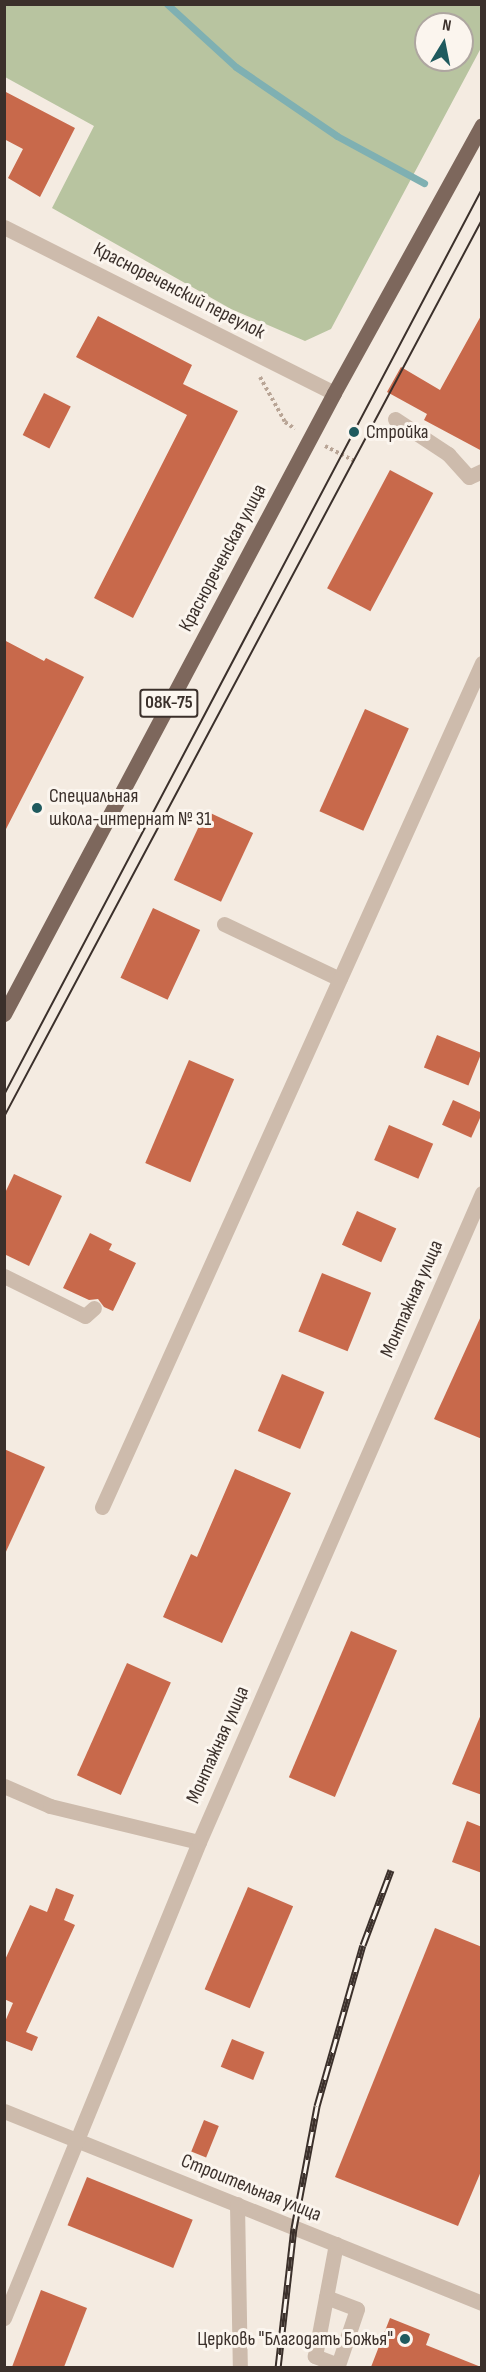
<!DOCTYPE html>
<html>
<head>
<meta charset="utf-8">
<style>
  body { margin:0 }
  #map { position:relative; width:486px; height:2372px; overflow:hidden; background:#f4ebe1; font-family:"Sofia Sans Condensed",sans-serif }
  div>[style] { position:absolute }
  .green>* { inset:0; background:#b8c4a0 }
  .stream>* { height:7px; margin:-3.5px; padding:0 3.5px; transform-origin:3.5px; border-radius:3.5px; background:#7fb0b2 }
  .building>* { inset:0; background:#c8694b; transform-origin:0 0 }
  .path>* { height:4px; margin-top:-2px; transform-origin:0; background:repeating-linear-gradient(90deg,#b9a596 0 3px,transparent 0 6px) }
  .minor>* { height:15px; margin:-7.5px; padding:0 7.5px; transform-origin:7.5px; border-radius:7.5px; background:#cdbbac }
  .major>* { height:15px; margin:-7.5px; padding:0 7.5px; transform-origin:7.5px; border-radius:7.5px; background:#7d675c }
  .tram>* { height:1.5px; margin:-0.75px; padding:0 0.75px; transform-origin:0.75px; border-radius:0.75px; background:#3b302b }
  .rail>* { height:7px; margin-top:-3.5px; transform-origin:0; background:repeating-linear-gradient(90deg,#fbf5ee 0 14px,#3b302b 0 28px); box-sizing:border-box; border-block:2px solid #3b302b }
  .dots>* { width:16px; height:16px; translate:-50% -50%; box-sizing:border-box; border:3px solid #fbf5ee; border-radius:50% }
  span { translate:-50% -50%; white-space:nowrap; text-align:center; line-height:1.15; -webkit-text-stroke:6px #fbf5ee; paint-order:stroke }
  .shield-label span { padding:2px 4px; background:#fbf5ee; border:2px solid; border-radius:4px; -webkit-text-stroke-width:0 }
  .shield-label { font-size:18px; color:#3b302b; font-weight:700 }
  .street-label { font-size:20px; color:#3b302b }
  .poi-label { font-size:20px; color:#3b302b }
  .left { translate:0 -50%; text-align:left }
  .right { translate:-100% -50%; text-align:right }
  .frame { position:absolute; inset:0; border:6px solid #3b302b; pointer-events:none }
  .north { position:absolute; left:414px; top:12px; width:60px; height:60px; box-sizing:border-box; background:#fbf5ee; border:2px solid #aea6a0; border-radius:50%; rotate:10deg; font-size:16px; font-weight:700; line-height:24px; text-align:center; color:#3b302b }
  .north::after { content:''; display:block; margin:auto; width:21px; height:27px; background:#1f5a5e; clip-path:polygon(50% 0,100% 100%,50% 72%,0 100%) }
</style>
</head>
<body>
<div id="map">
  <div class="green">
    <div style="clip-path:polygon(evenodd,5px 4px,481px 5px,481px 48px,331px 329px,305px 341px,231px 309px,52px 208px,94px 126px,5px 77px,5px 4px,426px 24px,462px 24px,462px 60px,426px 60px,426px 24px)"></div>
  </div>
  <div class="stream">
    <div style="left:167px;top:4px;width:93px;rotate:42.4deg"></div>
    <div style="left:236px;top:67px;width:122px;rotate:34.3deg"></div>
    <div style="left:337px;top:136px;width:99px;rotate:28.4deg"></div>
  </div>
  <div class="building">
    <div style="clip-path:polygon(4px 91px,75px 128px,40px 197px,8px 178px,23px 149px,4px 139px)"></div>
    <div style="clip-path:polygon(482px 314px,482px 451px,424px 420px,427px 414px,387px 392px,401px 367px,440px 390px)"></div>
    <div style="clip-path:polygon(98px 316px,192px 365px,183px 384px,238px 411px,133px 618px,94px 598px,187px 415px,76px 357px)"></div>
    <div style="left:44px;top:393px;width:30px;height:47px;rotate:27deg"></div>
    <div style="left:390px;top:470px;width:49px;height:134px;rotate:28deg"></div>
    <div style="clip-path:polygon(4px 640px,44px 661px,46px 658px,84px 677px,4px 833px)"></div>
    <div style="left:365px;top:709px;width:48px;height:112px;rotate:24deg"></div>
    <div style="left:206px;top:811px;width:52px;height:76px;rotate:25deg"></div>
    <div style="left:153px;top:908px;width:52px;height:77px;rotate:25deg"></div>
    <div style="left:437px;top:1035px;width:48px;height:35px;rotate:22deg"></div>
    <div style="left:189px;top:1060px;width:49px;height:112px;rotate:23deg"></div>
    <div style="left:453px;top:1100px;width:32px;height:27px;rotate:24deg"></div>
    <div style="left:389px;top:1125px;width:48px;height:38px;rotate:23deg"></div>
    <div style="clip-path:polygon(14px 1174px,62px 1196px,29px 1266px,4px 1254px,4px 1195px)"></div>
    <div style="left:357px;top:1211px;width:43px;height:37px;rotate:24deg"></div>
    <div style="clip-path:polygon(90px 1233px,112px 1244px,109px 1250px,136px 1263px,113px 1311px,104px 1307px,98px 1299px,89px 1300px,63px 1288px)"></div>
    <div style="left:322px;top:1273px;width:53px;height:63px;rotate:22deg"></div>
    <div style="clip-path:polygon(482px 1314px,482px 1439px,434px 1419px)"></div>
    <div style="left:282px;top:1374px;width:46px;height:62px;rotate:23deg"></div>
    <div style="clip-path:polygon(4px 1449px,45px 1467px,4px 1556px)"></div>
    <div style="clip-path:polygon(235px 1469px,291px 1493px,222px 1643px,163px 1617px,191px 1554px,197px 1557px)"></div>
    <div style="left:351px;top:1631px;width:50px;height:159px;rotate:23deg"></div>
    <div style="left:127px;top:1663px;width:48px;height:123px;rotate:24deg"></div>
    <div style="clip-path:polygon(482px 1712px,482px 1795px,452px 1784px)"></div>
    <div style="clip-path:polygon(467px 1821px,482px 1827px,482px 1873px,452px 1862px)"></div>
    <div style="left:248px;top:1887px;width:49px;height:111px;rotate:23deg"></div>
    <div style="clip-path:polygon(56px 1888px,74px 1895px,64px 1920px,75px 1925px,26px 2032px,38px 2037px,32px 2051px,4px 2040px,4px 2024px,13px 2003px,4px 1999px,4px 1962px,30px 1905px,47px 1912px)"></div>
    <div style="clip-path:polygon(435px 1928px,482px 1947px,482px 2169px,458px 2226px,335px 2177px)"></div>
    <div style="left:232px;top:2039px;width:35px;height:30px;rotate:22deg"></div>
    <div style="left:204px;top:2120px;width:16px;height:34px;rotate:22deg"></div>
    <div style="left:87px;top:2177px;width:114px;height:52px;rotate:22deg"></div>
    <div style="clip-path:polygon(41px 2290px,87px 2308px,64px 2367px,12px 2367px)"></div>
    <div style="clip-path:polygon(390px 2318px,430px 2334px,426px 2345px,481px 2367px,371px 2367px)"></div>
  </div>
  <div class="path">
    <div style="left:260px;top:377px;width:51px;rotate:60.9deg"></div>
    <div style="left:285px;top:422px;width:12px;rotate:35deg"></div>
    <div style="left:325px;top:446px;width:33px;rotate:27deg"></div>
  </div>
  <div class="minor">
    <div style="left:4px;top:227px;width:369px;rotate:26.7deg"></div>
    <div style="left:395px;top:419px;width:64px;rotate:33.4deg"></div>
    <div style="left:448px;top:454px;width:31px;rotate:48deg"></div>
    <div style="left:469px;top:477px;width:14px;rotate:-25deg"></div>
    <div style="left:224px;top:924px;width:128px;rotate:25.4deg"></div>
    <div style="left:4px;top:1276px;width:90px;rotate:26.3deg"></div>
    <div style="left:85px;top:1316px;width:12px;rotate:-42deg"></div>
    <div style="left:102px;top:1507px;width:926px;rotate:-65.76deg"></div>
    <div style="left:4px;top:1786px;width:50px;rotate:23.5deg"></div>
    <div style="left:50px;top:1806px;width:153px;rotate:13.6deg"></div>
    <div style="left:4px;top:2111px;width:515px;rotate:21.88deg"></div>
    <div style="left:237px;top:2204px;width:164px;rotate:89deg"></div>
    <div style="left:326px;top:2297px;width:33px;rotate:21deg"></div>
    <div style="left:357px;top:2309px;width:59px;rotate:108.7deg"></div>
    <div style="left:338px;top:2365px;width:25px;rotate:-159deg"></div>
    <div style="left:315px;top:2356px;width:114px;rotate:-79.4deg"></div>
    <div style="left:4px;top:2318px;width:514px;rotate:-67.72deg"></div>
    <div style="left:199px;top:1842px;width:708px;rotate:-66.44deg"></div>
  </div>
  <div class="major">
    <div style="left:4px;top:1014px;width:703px;rotate:-62.01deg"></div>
    <div style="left:334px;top:393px;width:306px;rotate:-61.1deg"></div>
  </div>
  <div class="tram">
    <div style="left:4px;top:1095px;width:1024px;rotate:-62.18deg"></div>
    <div style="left:4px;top:1117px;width:1016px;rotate:-61.95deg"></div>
  </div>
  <div class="rail">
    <div style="left:278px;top:2368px;width:141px;rotate:-83.5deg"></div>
    <div style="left:294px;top:2228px;width:124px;rotate:-79.3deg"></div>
    <div style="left:317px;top:2106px;width:167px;rotate:-74.1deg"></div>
    <div style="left:363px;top:1945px;width:80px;rotate:-69.5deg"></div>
  </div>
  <div class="dots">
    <div style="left:354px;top:432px;background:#1f5a5e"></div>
    <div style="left:37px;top:808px;background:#1f5a5e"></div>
    <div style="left:405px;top:2339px;background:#1f5a5e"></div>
  </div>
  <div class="shield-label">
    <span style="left:169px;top:703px">08К-75</span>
  </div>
  <div class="street-label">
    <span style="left:179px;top:291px;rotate:27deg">Краснореченский переулок</span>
    <span style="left:223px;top:558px;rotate:-62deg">Краснореченская улица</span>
    <span style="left:412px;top:1299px;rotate:-66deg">Монтажная улица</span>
    <span style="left:218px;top:1745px;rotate:-66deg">Монтажная улица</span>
    <span style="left:251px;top:2188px;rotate:22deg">Строительная улица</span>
  </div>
  <div class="poi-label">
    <span class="left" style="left:366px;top:432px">Стройка</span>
    <span class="left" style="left:49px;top:808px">Специальная<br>школа-интернат № 31</span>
    <span class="right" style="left:393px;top:2339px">Церковь "Благодать Божья"</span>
  </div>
  <div class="frame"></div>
  <div class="north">N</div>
</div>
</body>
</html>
